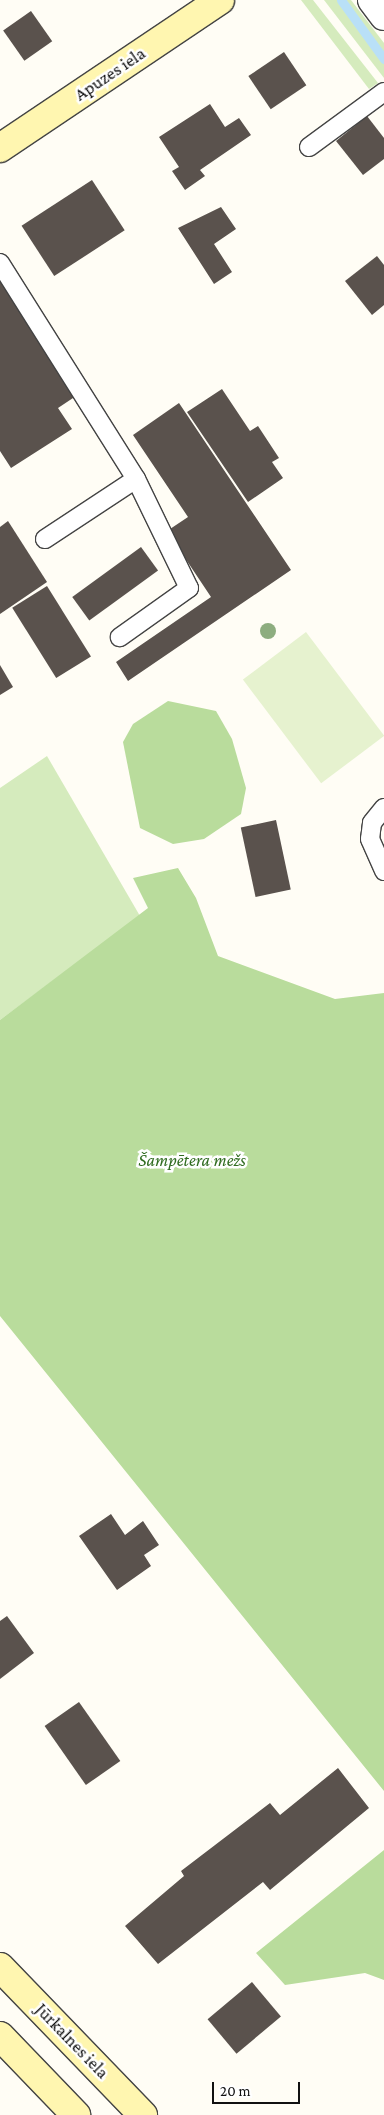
<!DOCTYPE html>
<html>
<head>
<meta charset="utf-8">
<style>
  body { margin:0 }
  #map { position:relative; width:384px; height:2115px; overflow:hidden; background:#fffdf5; font-family:"Crimson Pro",serif }
  div>[style] { position:absolute }
  .green>* { inset:0; background:#d5ebbd }
  .forest>* { inset:0; background:#b9dc9c }
  .pitch>* { inset:0; background:#e6f2cf; transform-origin:0 0 }
  .stream>* { height:9px; margin:-4.5px; padding:0 4.5px; transform-origin:4.5px; border-radius:4.5px; background:#b9e0f7 }
  .building>* { inset:0; background:#5a524d; transform-origin:0 0 }
  .roads { filter:drop-shadow(1px 0 #444) drop-shadow(-1px 0 #444) drop-shadow(0 1px #444) drop-shadow(0 -1px #444) }
  .lane>* { height:18px; margin:-9px; padding:0 9px; transform-origin:9px; border-radius:9px; background:#fff }
  .street>* { height:28px; margin:-14px; padding:0 14px; transform-origin:14px; border-radius:14px; background:#fff }
  .secondary>* { height:28px; margin:-14px; padding:0 14px; transform-origin:14px; border-radius:14px; background:#fff6b0 }
  .trees>* { width:16px; height:16px; margin:-8px; border-radius:50%; background:#8dad7f }
  span { translate:-50% -50%; white-space:nowrap; text-align:center; line-height:1.15; -webkit-text-stroke:5px #fff; paint-order:stroke }
  .street-label { font-size:18px; color:#111 }
  .park-label { font-size:18px; color:#2f6b1f; font-style:italic }
  .scale { position:absolute; left:212px; top:2082px; width:88px; height:22px; box-sizing:border-box; border:2px solid #111; border-top:0; padding-left:6px; font-size:15px; line-height:18px; white-space:nowrap; color:#111; -webkit-text-stroke:4px #fff; paint-order:stroke }
</style>
</head>
<body>
<div id="map">
  <div class="green">
    <div style="clip-path:polygon(301px 0,313px 0,378px 83px,369px 89px)"></div>
    <div style="clip-path:polygon(324px 0,351px 0,384px 43px,384px 78px)"></div>
    <div style="clip-path:polygon(47px 756px,140px 916px,0 1020px,0 788px)"></div>
  </div>
  <div class="forest">
    <div style="clip-path:polygon(168px 701px,216px 711px,232px 739px,246px 788px,241px 814px,204px 839px,173px 844px,140px 828px,123px 742px,133px 724px)"></div>
    <div style="clip-path:polygon(178px 868px,196px 898px,218px 956px,335px 999px,384px 993px,384px 1791px,0 1316px,0 1020px,148px 908px,133px 878px)"></div>
    <div style="clip-path:polygon(384px 1850px,384px 1980px,365px 1973px,285px 1985px,256px 1953px)"></div>
  </div>
  <div class="pitch">
    <div style="left:306px;top:632px;width:130px;height:79px;rotate:53deg"></div>
  </div>
  <div class="stream">
    <div style="left:341px;top:0;width:73px;rotate:53.9deg"></div>
  </div>
  <div class="building">
    <div style="left:31px;top:11px;width:37px;height:34px;rotate:55deg"></div>
    <div style="left:284px;top:52px;width:40px;height:43px;rotate:56deg"></div>
    <div style="clip-path:polygon(210px 104px,225px 127px,239px 118px,251px 135px,200px 170px,205px 176px,185px 190px,172px 171px,179px 167px,159px 137px)"></div>
    <div style="clip-path:polygon(367px 116px,384px 138px,384px 159px,363px 175px,336px 141px)"></div>
    <div style="left:92px;top:180px;width:60px;height:84px;rotate:57deg"></div>
    <div style="clip-path:polygon(221px 207px,236px 229px,214px 244px,232px 272px,214px 284px,178px 228px)"></div>
    <div style="clip-path:polygon(377px 256px,384px 265px,384px 305px,372px 315px,345px 281px)"></div>
    <div style="clip-path:polygon(0 280px,76px 396px,58px 408px,72px 429px,11px 468px,0 451px)"></div>
    <div style="clip-path:polygon(222px 389px,250px 431px,258px 426px,279px 458px,272px 462px,283px 478px,248px 502px,187px 412px)"></div>
    <div style="clip-path:polygon(179px 403px,291px 570px,128px 681px,116px 662px,211px 597px,167px 531px,188px 517px,133px 435px)"></div>
    <div style="clip-path:polygon(8px 521px,47px 582px,0 614px,0 527px)"></div>
    <div style="left:141px;top:547px;width:29px;height:85px;rotate:54deg"></div>
    <div style="left:47px;top:586px;width:83px;height:41px;rotate:58deg"></div>
    <div style="clip-path:polygon(0 665px,13px 687px,0 695px)"></div>
    <div style="left:276px;top:820px;width:71px;height:36px;rotate:78deg"></div>
    <div style="clip-path:polygon(111px 1514px,125px 1535px,143px 1521px,159px 1545px,144px 1555px,151px 1566px,117px 1590px,79px 1536px)"></div>
    <div style="clip-path:polygon(7px 1616px,34px 1653px,0 1679px,0 1621px)"></div>
    <div style="left:79px;top:1702px;width:72px;height:42px;rotate:55deg"></div>
    <div style="clip-path:polygon(338px 1768px,369px 1808px,270px 1890px,263px 1882px,158px 1964px,125px 1926px,184px 1876px,181px 1871px,270px 1803px,280px 1815px)"></div>
    <div style="left:252px;top:1982px;width:45px;height:58px;rotate:50deg"></div>
  </div>
  <div class="roads">
    <div class="lane">
      <div style="left:309px;top:147px;width:93px;rotate:-36.3deg"></div>
      <div style="left:0;top:263px;width:255px;rotate:57.8deg"></div>
      <div style="left:45px;top:539px;width:109px;rotate:-33.4deg"></div>
      <div style="left:136px;top:479px;width:121px;rotate:64.1deg"></div>
      <div style="left:189px;top:588px;width:85px;rotate:144.6deg"></div>
      <div style="left:384px;top:808px;width:19px;rotate:129deg"></div>
      <div style="left:372px;top:823px;width:16px;rotate:97deg"></div>
      <div style="left:370px;top:839px;width:35px;rotate:66deg"></div>
    </div>
    <div class="street">
      <div style="left:372px;top:0;width:20px;rotate:53deg"></div>
    </div>
    <div class="secondary">
      <div style="left:0;top:148px;width:265px;rotate:-33.9deg"></div>
      <div style="left:0;top:1967px;width:206px;rotate:46deg"></div>
      <div style="left:0;top:2036px;width:110px;rotate:46.1deg"></div>
    </div>
  </div>
  <div class="trees">
    <div style="left:268px;top:631px"></div>
  </div>
  <div class="street-label">
    <span style="left:110px;top:74px;rotate:-34deg">Apuzes iela</span>
    <span style="left:72px;top:2041px;rotate:46deg">Jūrkalnes iela</span>
  </div>
  <div class="park-label">
    <span style="left:192px;top:1160px">Šampētera mežs</span>
  </div>
  <div class="scale">20 m</div>
</div>
</body>
</html>
